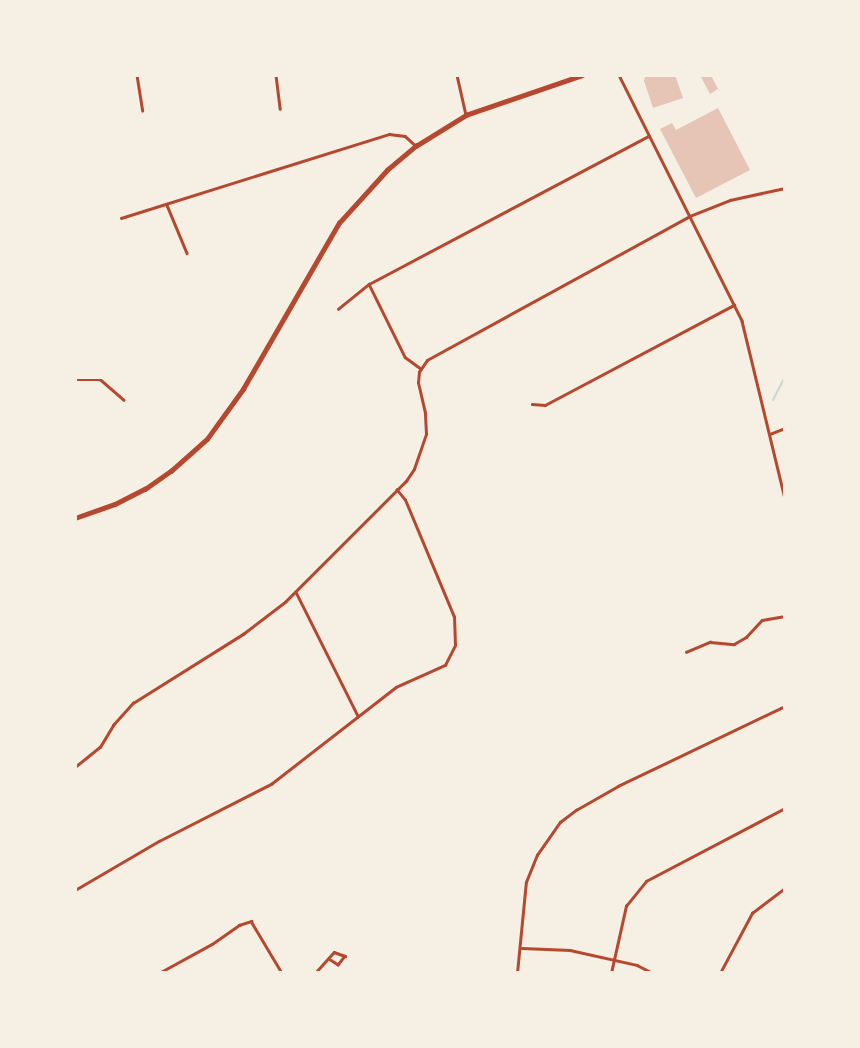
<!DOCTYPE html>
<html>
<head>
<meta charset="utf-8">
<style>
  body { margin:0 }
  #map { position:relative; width:860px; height:1048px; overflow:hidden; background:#f6efe4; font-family:"Golos Text",sans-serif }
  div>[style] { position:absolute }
  .stream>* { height:2px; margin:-1px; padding:0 1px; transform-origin:1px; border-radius:1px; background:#c9d6d2 }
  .building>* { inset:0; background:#e6c5b7 }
  .minor>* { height:2.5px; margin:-1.25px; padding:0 1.25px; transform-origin:1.25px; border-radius:1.25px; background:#b5482f }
  .secondary>* { height:4.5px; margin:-2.25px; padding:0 2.25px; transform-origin:2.25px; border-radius:2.25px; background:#b5482f }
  span { translate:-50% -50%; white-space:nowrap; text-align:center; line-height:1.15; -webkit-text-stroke:6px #f6efe4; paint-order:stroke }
  .frame { position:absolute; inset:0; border:77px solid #f6efe4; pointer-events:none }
</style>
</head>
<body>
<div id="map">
  <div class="stream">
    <div style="left:773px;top:400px;width:27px;rotate:-63deg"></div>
  </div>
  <div class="building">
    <div style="clip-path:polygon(651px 75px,675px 75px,683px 98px,653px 108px,644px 81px,645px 77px)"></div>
    <div style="clip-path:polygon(700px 75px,711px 75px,718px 89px,710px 94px)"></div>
    <div style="clip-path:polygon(718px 108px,750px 170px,696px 198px,660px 129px,672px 123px,676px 130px)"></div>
  </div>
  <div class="minor">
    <div style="left:137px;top:75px;width:36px;rotate:81deg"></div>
    <div style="left:276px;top:75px;width:34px;rotate:83deg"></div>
    <div style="left:457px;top:75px;width:41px;rotate:77.3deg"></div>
    <div style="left:619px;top:75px;width:275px;rotate:63.4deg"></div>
    <div style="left:742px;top:321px;width:183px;rotate:76.4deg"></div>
    <div style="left:167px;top:205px;width:52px;rotate:67.4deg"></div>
    <div style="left:121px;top:218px;width:281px;rotate:-17.4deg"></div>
    <div style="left:389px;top:134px;width:16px;rotate:7deg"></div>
    <div style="left:405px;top:136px;width:15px;rotate:42deg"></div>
    <div style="left:369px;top:284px;width:81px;rotate:63.7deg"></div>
    <div style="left:405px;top:357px;width:19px;rotate:36deg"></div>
    <div style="left:338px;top:309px;width:40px;rotate:-39deg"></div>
    <div style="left:369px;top:284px;width:316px;rotate:-27.9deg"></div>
    <div style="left:75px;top:380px;width:26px"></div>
    <div style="left:101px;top:380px;width:30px;rotate:41deg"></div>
    <div style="left:532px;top:404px;width:13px;rotate:4deg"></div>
    <div style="left:545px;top:405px;width:214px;rotate:-27.9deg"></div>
    <div style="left:770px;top:434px;width:16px;rotate:-22deg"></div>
    <div style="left:296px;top:592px;width:139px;rotate:63.4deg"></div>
    <div style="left:686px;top:652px;width:26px;rotate:-23deg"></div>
    <div style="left:710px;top:642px;width:24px;rotate:5deg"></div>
    <div style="left:734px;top:644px;width:14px;rotate:-30deg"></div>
    <div style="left:746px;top:637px;width:23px;rotate:-47deg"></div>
    <div style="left:762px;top:620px;width:23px;rotate:-10deg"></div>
    <div style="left:75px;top:767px;width:32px;rotate:-39deg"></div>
    <div style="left:100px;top:747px;width:26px;rotate:-59deg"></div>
    <div style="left:113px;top:725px;width:30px;rotate:-48deg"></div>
    <div style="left:133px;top:703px;width:130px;rotate:-32.1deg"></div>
    <div style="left:243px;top:634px;width:53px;rotate:-37.3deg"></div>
    <div style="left:285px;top:602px;width:171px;rotate:-45deg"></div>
    <div style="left:406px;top:481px;width:14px;rotate:-56deg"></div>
    <div style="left:414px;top:469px;width:37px;rotate:-71deg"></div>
    <div style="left:426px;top:434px;width:21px;rotate:-93deg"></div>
    <div style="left:425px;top:413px;width:31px;rotate:-103deg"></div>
    <div style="left:418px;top:383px;width:11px;rotate:-85deg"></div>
    <div style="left:419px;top:372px;width:14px;rotate:-56deg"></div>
    <div style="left:427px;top:360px;width:300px;rotate:-28.7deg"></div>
    <div style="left:690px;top:216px;width:43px;rotate:-21.8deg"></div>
    <div style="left:730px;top:200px;width:56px;rotate:-12.3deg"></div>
    <div style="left:75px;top:890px;width:97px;rotate:-30.3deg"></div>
    <div style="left:159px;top:841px;width:126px;rotate:-27deg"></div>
    <div style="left:271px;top:784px;width:158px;rotate:-37.8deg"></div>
    <div style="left:396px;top:687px;width:54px;rotate:-24.2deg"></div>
    <div style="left:445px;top:665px;width:22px;rotate:-63deg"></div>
    <div style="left:455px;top:645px;width:28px;rotate:-92deg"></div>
    <div style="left:454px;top:617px;width:127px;rotate:-112.7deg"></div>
    <div style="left:405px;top:500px;width:13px;rotate:-129deg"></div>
    <div style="left:522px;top:948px;width:48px;rotate:2.4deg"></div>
    <div style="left:570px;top:950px;width:69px;rotate:12.6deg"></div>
    <div style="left:637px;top:965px;width:18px;rotate:27deg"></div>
    <div style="left:159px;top:973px;width:60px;rotate:-28.7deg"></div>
    <div style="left:212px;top:944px;width:33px;rotate:-35deg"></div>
    <div style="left:239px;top:925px;width:13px;rotate:-18deg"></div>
    <div style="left:251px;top:921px;width:61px;rotate:59.2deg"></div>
    <div style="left:315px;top:973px;width:28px;rotate:-48deg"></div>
    <div style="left:334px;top:952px;width:12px;rotate:20deg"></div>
    <div style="left:345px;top:956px;width:11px;rotate:128deg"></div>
    <div style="left:338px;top:965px;width:9px;rotate:-148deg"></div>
    <div style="left:517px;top:973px;width:91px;rotate:-84.4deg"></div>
    <div style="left:526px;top:882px;width:29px;rotate:-68deg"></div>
    <div style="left:537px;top:855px;width:40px;rotate:-55.1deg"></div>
    <div style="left:560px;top:822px;width:20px;rotate:-37deg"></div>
    <div style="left:576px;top:810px;width:48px;rotate:-29.7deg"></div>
    <div style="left:618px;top:786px;width:185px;rotate:-25.6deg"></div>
    <div style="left:611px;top:973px;width:69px;rotate:-77.4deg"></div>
    <div style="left:626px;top:906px;width:32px;rotate:-51deg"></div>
    <div style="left:646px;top:881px;width:157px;rotate:-27.7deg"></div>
    <div style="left:720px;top:973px;width:68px;rotate:-61.9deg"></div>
    <div style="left:752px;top:913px;width:41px;rotate:-37.1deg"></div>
  </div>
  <div class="secondary">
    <div style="left:75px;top:518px;width:42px;rotate:-19.3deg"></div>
    <div style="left:115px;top:504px;width:34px;rotate:-27deg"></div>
    <div style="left:145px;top:489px;width:32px;rotate:-35deg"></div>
    <div style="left:171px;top:471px;width:48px;rotate:-41.6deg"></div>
    <div style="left:207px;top:439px;width:62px;rotate:-54.2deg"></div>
    <div style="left:243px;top:389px;width:192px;rotate:-60deg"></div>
    <div style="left:339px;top:223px;width:72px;rotate:-47.8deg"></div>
    <div style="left:387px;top:170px;width:38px;rotate:-40deg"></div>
    <div style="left:416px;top:146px;width:59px;rotate:-31.8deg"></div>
    <div style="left:466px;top:115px;width:123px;rotate:-19deg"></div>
  </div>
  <div class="frame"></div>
</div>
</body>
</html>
